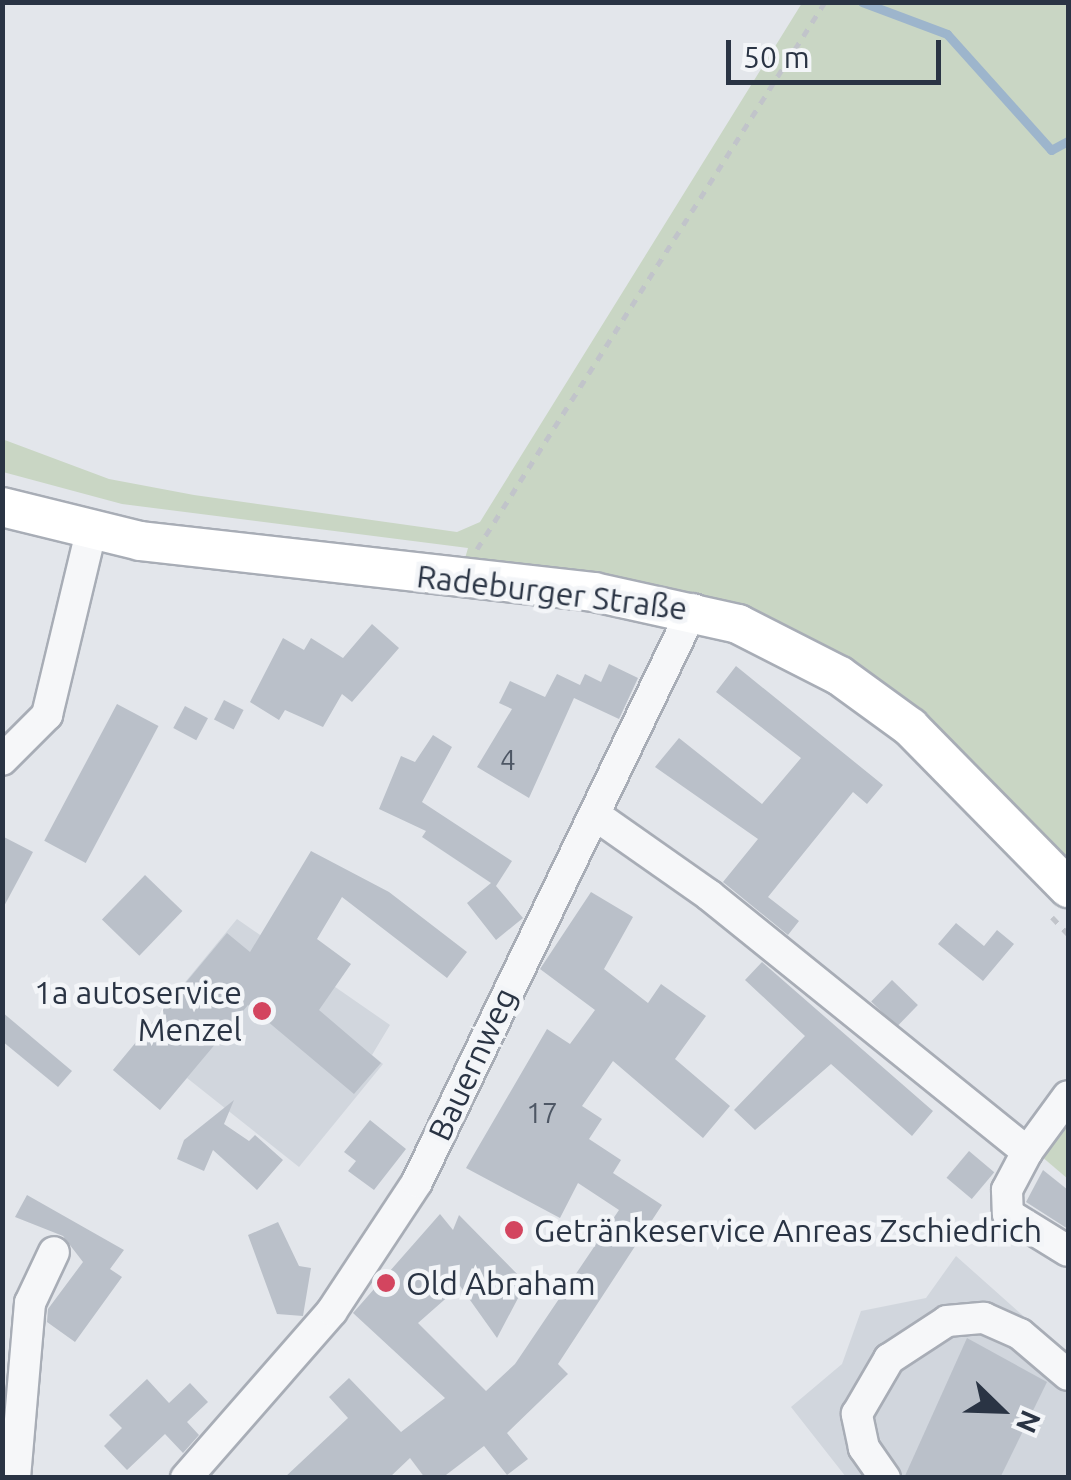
<!DOCTYPE html>
<html>
<head>
<meta charset="utf-8">
<style>
  body { margin:0 }
  #map { position:relative; width:1071px; height:1480px; overflow:hidden; background:#e3e6eb; font-family:Ubuntu,sans-serif }
  div>[style] { position:absolute }
  .built>* { inset:0; background:#d1d6dd }
  .green>* { inset:0; background:#c9d6c4 }
  .stream>* { height:9px; margin:-4.5px; padding:0 4.5px; transform-origin:4.5px; border-radius:4.5px; background:#9db5cc }
  .building>* { inset:0; background:#bac0c9; transform-origin:0 0 }
  .path>* { height:5px; margin-top:-2.5px; transform-origin:0; background:repeating-linear-gradient(90deg,#c1c4ca 0 8px,transparent 0 16px) }
  .roads { filter:drop-shadow(2px 0 #a8adb6) drop-shadow(-2px 0 #a8adb6) drop-shadow(0 2px #a8adb6) drop-shadow(0 -2px #a8adb6) }
  .minor>* { height:30px; margin:-15px; padding:0 15px; transform-origin:15px; border-radius:15px; background:#f6f7f9 }
  .major>* { height:38px; margin:-19px; padding:0 19px; transform-origin:19px; border-radius:19px; background:#fff }
  .dots>* { width:28px; height:28px; translate:-50% -50%; box-sizing:border-box; border:5px solid #f3f5f8; border-radius:50% }
  span { translate:-50% -50%; white-space:nowrap; text-align:center; line-height:1.15; -webkit-text-stroke:9px #f3f5f8; paint-order:stroke }
  .number-label { font-size:28px; color:#4e5765 }
  .number-label span { -webkit-text-stroke-width:0 }
  .street-label { font-size:32px; color:#2a3444 }
  .poi-label { font-size:32px; color:#2a3444 }
  .right { translate:-100% -50%; text-align:right }
  .left { translate:0 -50%; text-align:left }
  .frame { position:absolute; inset:0; border:5px solid #2a3444; pointer-events:none }
  .north { position:absolute; left:951px; top:1360px; width:100px; height:100px; -webkit-text-stroke:8px #f3f5f8; paint-order:stroke; rotate:113deg; font-size:28px; font-weight:700; line-height:40px; text-align:center; color:#2a3444 }
  .north::after { content:''; display:block; margin:auto; width:35px; height:45px; background:#2a3444; clip-path:polygon(50% 0,100% 100%,50% 72%,0 100%) }
  .scale { position:absolute; left:726px; top:40px; width:215px; height:45px; box-sizing:border-box; border:5px solid #2a3444; border-top:0; padding-left:12px; font-size:30px; line-height:35px; white-space:nowrap; color:#2a3444; -webkit-text-stroke:8px #f3f5f8; paint-order:stroke }
</style>
</head>
<body>
<div id="map">
  <div class="built">
    <div style="clip-path:polygon(237px 919px,390px 1025px,372px 1055px,383px 1064px,299px 1167px,187px 1078px,160px 1110px,113px 1070px)"></div>
    <div style="clip-path:polygon(956px 1256px,1068px 1356px,1068px 1477px,846px 1477px,791px 1407px,842px 1364px,861px 1311px,926px 1298px)"></div>
  </div>
  <div class="green">
    <div style="clip-path:polygon(802px 3px,1068px 3px,1068px 866px,843px 658px,693px 593px,464px 562px,468px 548px,122px 504px,3px 472px,2px 439px,109px 479px,194px 495px,457px 532px,480px 522px)"></div>
    <div style="clip-path:polygon(1068px 1114px,1068px 1179px,1041px 1156px)"></div>
  </div>
  <div class="stream">
    <div style="left:862px;top:2px;width:91px;rotate:20.6deg"></div>
    <div style="left:947px;top:34px;width:156px;rotate:48.1deg"></div>
    <div style="left:1051px;top:150px;width:19px;rotate:-28deg"></div>
  </div>
  <div class="building">
    <div style="clip-path:polygon(372px 624px,399px 648px,352px 702px,342px 694px,323px 727px,285px 710px,279px 720px,250px 702px,283px 638px,304px 650px,311px 638px,343px 658px)"></div>
    <div style="clip-path:polygon(609px 664px,638px 678px,619px 719px,574px 698px,529px 798px,477px 767px,512px 709px,499px 703px,510px 681px,545px 697px,557px 674px,580px 685px,585px 674px,601px 682px)"></div>
    <div style="clip-path:polygon(736px 666px,883px 785px,867px 804px,853px 792px,768px 897px,799px 921px,788px 935px,723px 882px,758px 839px,655px 767px,679px 738px,762px 804px,801px 758px,716px 692px)"></div>
    <div style="left:224px;top:700px;width:22px;height:22px;rotate:27deg"></div>
    <div style="left:117px;top:704px;width:47px;height:155px;rotate:28deg"></div>
    <div style="left:185px;top:706px;width:26px;height:25px;rotate:28deg"></div>
    <div style="clip-path:polygon(433px 735px,452px 747px,422px 802px,512px 861px,496px 886px,523px 918px,496px 940px,467px 903px,491px 883px,422px 837px,426px 831px,379px 809px,401px 756px,415px 762px)"></div>
    <div style="clip-path:polygon(2px 836px,33px 852px,2px 910px)"></div>
    <div style="clip-path:polygon(311px 851px,389px 892px,467px 952px,447px 978px,342px 897px,317px 939px,351px 964px,319px 1010px,381px 1063px,354px 1094px,248px 1005px,160px 1110px,113px 1070px,227px 933px,250px 952px)"></div>
    <div style="left:145px;top:875px;width:52px;height:62px;rotate:44deg"></div>
    <div style="clip-path:polygon(591px 892px,633px 917px,604px 969px,648px 1003px,661px 984px,706px 1016px,675px 1059px,730px 1106px,703px 1138px,613px 1061px,582px 1106px,602px 1119px,589px 1139px,621px 1160px,613px 1173px,662px 1205px,558px 1364px,568px 1374px,507px 1433px,528px 1459px,507px 1475px,484px 1446px,442px 1478px,425px 1478px,410px 1458px,389px 1478px,284px 1478px,348px 1418px,329px 1397px,349px 1378px,401px 1432px,445px 1398px,353px 1313px,440px 1214px,453px 1230px,459px 1215px,526px 1283px,497px 1338px,460px 1286px,418px 1323px,486px 1391px,515px 1364px,619px 1210px,578px 1183px,560px 1218px,466px 1168px,547px 1029px,570px 1044px,595px 1010px,540px 969px)"></div>
    <div style="clip-path:polygon(956px 923px,984px 946px,997px 930px,1014px 944px,983px 981px,938px 944px)"></div>
    <div style="clip-path:polygon(762px 962px,933px 1111px,912px 1136px,831px 1064px,755px 1130px,734px 1110px,805px 1036px,745px 980px)"></div>
    <div style="left:892px;top:980px;width:36px;height:30px;rotate:44deg"></div>
    <div style="clip-path:polygon(2px 1012px,72px 1071px,58px 1087px,2px 1041px)"></div>
    <div style="clip-path:polygon(234px 1100px,224px 1124px,249px 1141px,255px 1135px,283px 1160px,257px 1190px,213px 1150px,204px 1171px,177px 1159px,184px 1140px)"></div>
    <div style="clip-path:polygon(370px 1120px,406px 1149px,374px 1190px,348px 1171px,356px 1161px,344px 1152px)"></div>
    <div style="left:969px;top:1151px;width:33px;height:35px;rotate:40deg"></div>
    <div style="clip-path:polygon(1043px 1170px,1068px 1190px,1068px 1229px,1026px 1202px)"></div>
    <div style="clip-path:polygon(27px 1195px,124px 1250px,110px 1269px,122px 1277px,75px 1342px,47px 1322px,48px 1309px,83px 1262px,63px 1236px,15px 1217px)"></div>
    <div style="clip-path:polygon(278px 1222px,299px 1266px,311px 1268px,303px 1316px,277px 1314px,248px 1235px)"></div>
    <div style="clip-path:polygon(967px 1338px,1047px 1382px,1000px 1478px,904px 1478px)"></div>
    <div style="clip-path:polygon(147px 1379px,169px 1403px,190px 1383px,208px 1402px,187px 1422px,199px 1435px,183px 1453px,165px 1434px,127px 1470px,104px 1446px,122px 1428px,109px 1415px)"></div>
  </div>
  <div class="path">
    <div style="left:477px;top:549px;width:648px;rotate:-57.54deg"></div>
    <div style="left:1052px;top:917px;width:23px;rotate:47deg"></div>
  </div>
  <div class="roads">
    <div class="minor">
      <div style="left:2px;top:760px;width:64px;rotate:-45deg"></div>
      <div style="left:47px;top:715px;width:188px;rotate:-76.5deg"></div>
      <div style="left:598px;top:817px;width:136px;rotate:35.1deg"></div>
      <div style="left:709px;top:895px;width:409px;rotate:38.9deg"></div>
      <div style="left:1027px;top:1152px;width:69px;rotate:-53.8deg"></div>
      <div style="left:1027px;top:1152px;width:43px;rotate:117.8deg"></div>
      <div style="left:1007px;top:1190px;width:24px;rotate:88deg"></div>
      <div style="left:1008px;top:1214px;width:70px;rotate:31.7deg"></div>
      <div style="left:15px;top:1478px;width:176px;rotate:-85.1deg"></div>
      <div style="left:30px;top:1303px;width:56px;rotate:-64.8deg"></div>
      <div style="left:186px;top:1478px;width:222px;rotate:-48.8deg"></div>
      <div style="left:332px;top:1311px;width:154px;rotate:-56.6deg"></div>
      <div style="left:417px;top:1182px;width:636px;rotate:-64.28deg"></div>
      <div style="left:885px;top:1478px;width:37px;rotate:-125deg"></div>
      <div style="left:864px;top:1448px;width:35px;rotate:-102deg"></div>
      <div style="left:857px;top:1414px;width:64px;rotate:-59.8deg"></div>
      <div style="left:889px;top:1359px;width:69px;rotate:-33.2deg"></div>
      <div style="left:947px;top:1321px;width:37px;rotate:-5deg"></div>
      <div style="left:984px;top:1318px;width:39px;rotate:24deg"></div>
      <div style="left:1020px;top:1334px;width:63px;rotate:40.5deg"></div>
    </div>
    <div class="major">
      <div style="left:2px;top:507px;width:142px;rotate:13.8deg"></div>
      <div style="left:140px;top:541px;width:457px;rotate:6.4deg"></div>
      <div style="left:594px;top:592px;width:148px;rotate:12.5deg"></div>
      <div style="left:738px;top:624px;width:114px;rotate:27deg"></div>
      <div style="left:840px;top:676px;width:87px;rotate:36.1deg"></div>
      <div style="left:910px;top:727px;width:226px;rotate:45.5deg"></div>
    </div>
  </div>
  <div class="dots">
    <div style="left:262px;top:1011px;background:#d3455f"></div>
    <div style="left:514px;top:1230px;background:#d3455f"></div>
    <div style="left:386px;top:1283px;background:#d3455f"></div>
  </div>
  <div class="number-label">
    <span style="left:508px;top:760px">4</span>
    <span style="left:542px;top:1113px">17</span>
  </div>
  <div class="street-label">
    <span style="left:552px;top:592px;rotate:7deg">Radeburger Straße</span>
    <span style="left:472px;top:1064px;rotate:-65deg">Bauernweg</span>
  </div>
  <div class="poi-label">
    <span class="right" style="left:242px;top:1011px">1a autoservice<br>Menzel</span>
    <span class="left" style="left:534px;top:1230px">Getränkeservice Anreas Zschiedrich</span>
    <span class="left" style="left:406px;top:1283px">Old Abraham</span>
  </div>
  <div class="frame"></div>
  <div class="north">N</div>
  <div class="scale">50 m</div>
</div>
</body>
</html>
